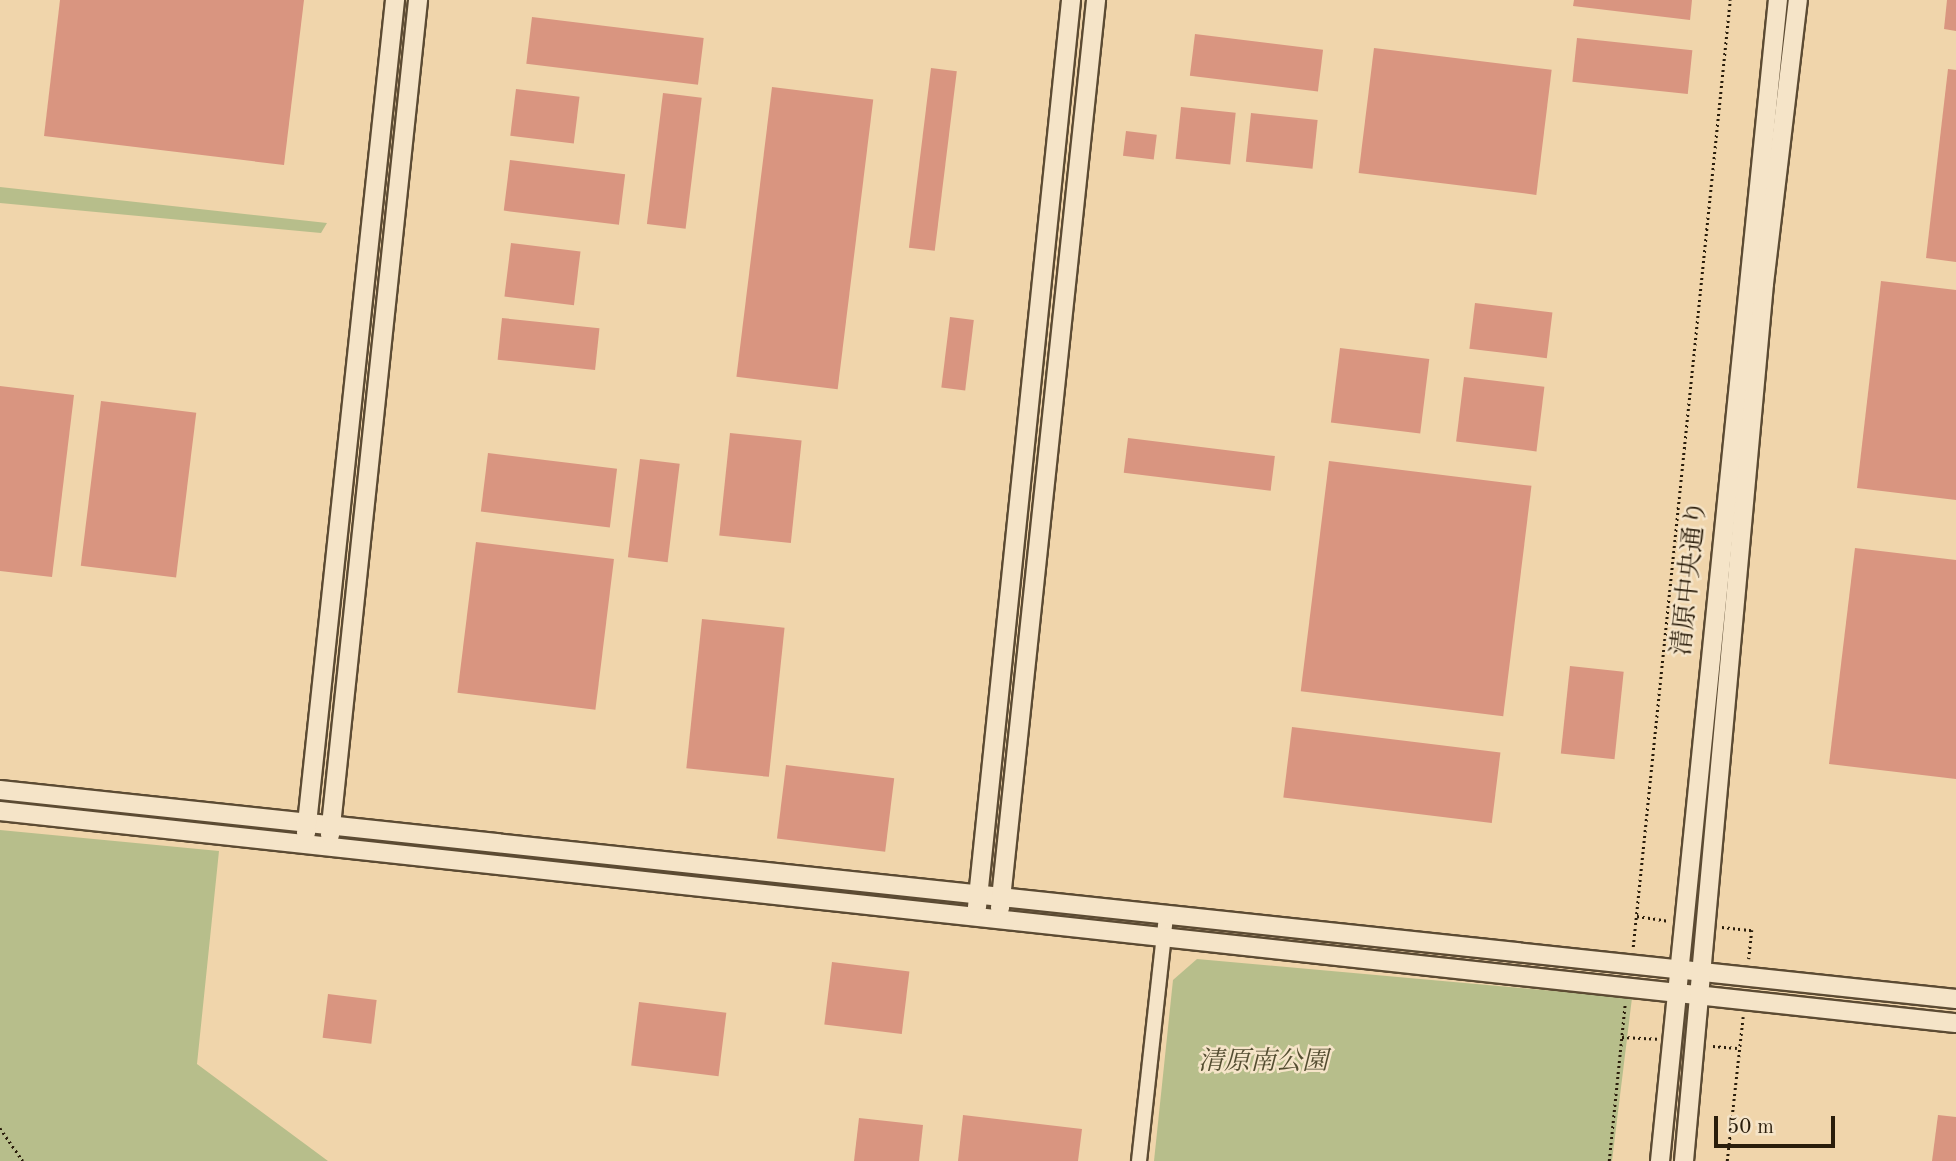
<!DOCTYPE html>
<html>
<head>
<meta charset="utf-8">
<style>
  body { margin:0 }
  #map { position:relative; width:1956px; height:1161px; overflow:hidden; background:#f0d5ab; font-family:"Old Standard TT","Noto Serif JP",serif }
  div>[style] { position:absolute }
  .green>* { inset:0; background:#b7be8b }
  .building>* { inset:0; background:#d99580; transform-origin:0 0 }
  .path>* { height:2.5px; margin-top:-1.25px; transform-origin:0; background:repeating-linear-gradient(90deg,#2a1d0b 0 2px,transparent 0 5.5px) }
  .roads { filter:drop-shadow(2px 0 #5c4b33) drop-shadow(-2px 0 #5c4b33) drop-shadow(0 2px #5c4b33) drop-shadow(0 -2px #5c4b33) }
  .minor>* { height:14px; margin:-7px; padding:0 7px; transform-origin:7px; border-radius:7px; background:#f5e4c8 }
  .tertiary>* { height:18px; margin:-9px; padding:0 9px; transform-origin:9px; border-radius:9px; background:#f5e4c8 }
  span { translate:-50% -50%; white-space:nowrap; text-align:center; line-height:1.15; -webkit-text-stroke:5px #f5e4c8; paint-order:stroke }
  .street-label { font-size:26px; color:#2a1d0b }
  .park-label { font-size:26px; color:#544d31; font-style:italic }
  .scale { position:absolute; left:1714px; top:1116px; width:121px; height:32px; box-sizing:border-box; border:4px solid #2a1d0b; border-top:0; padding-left:9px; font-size:21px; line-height:24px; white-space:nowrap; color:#2a1d0b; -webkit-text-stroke:5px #f5e4c8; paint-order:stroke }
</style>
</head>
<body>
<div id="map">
  <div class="green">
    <div style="clip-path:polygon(0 187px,327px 223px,321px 233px,0 203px)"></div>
    <div style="clip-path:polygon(0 830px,219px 851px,197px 1064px,328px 1161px,0 1161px)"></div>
    <div style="clip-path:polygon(1197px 959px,1632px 998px,1612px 1161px,1154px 1161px,1173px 980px)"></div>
  </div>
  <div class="building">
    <div style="clip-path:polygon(60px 0,304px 0,284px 165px,44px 136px)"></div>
    <div style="clip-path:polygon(1574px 0,1692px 0,1690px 20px,1573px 6px)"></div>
    <div style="clip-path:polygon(1947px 0,1956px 0,1956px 31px,1944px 29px)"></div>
    <div style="left:532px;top:17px;width:173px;height:47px;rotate:7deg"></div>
    <div style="left:1195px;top:34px;width:129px;height:42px;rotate:7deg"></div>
    <div style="left:1577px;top:38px;width:116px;height:44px;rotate:6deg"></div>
    <div style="left:1374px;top:48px;width:179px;height:126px;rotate:7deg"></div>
    <div style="left:931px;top:68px;width:26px;height:181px;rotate:7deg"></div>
    <div style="clip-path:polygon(1948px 69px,1956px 70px,1956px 262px,1926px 258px)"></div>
    <div style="left:772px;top:87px;width:102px;height:292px;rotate:7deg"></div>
    <div style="left:516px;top:89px;width:64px;height:47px;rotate:7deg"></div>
    <div style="left:663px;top:93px;width:39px;height:132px;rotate:7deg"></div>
    <div style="left:1181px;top:107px;width:55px;height:52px;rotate:6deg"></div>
    <div style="left:1251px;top:113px;width:67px;height:49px;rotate:6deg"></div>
    <div style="left:1126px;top:131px;width:31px;height:25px;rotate:7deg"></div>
    <div style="left:510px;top:160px;width:116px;height:51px;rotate:7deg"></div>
    <div style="left:511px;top:243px;width:70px;height:54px;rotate:7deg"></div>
    <div style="clip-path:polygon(1881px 281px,1956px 290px,1956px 500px,1857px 488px)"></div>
    <div style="left:1475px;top:303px;width:78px;height:46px;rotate:7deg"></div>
    <div style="left:950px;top:317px;width:24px;height:71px;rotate:7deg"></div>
    <div style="left:502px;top:318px;width:98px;height:42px;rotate:6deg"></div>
    <div style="left:1340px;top:348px;width:90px;height:75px;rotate:7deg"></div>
    <div style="left:1464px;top:377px;width:81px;height:65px;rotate:7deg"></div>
    <div style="clip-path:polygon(0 386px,74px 395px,52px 577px,0 571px)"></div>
    <div style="left:101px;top:401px;width:96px;height:166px;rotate:7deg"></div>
    <div style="left:730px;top:433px;width:72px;height:103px;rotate:6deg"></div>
    <div style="left:1128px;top:438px;width:148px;height:35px;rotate:7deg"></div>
    <div style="left:488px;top:453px;width:130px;height:59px;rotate:7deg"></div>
    <div style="left:640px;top:459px;width:40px;height:99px;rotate:7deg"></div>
    <div style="left:1329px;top:461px;width:204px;height:232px;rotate:7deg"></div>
    <div style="left:476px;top:542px;width:139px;height:152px;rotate:7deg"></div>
    <div style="clip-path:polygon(1855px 548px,1956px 560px,1956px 779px,1829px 764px)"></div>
    <div style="left:702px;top:619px;width:83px;height:150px;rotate:6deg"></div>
    <div style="left:1570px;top:666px;width:54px;height:88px;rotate:6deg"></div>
    <div style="left:1292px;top:727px;width:210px;height:71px;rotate:7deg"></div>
    <div style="left:786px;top:765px;width:109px;height:74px;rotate:7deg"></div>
    <div style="left:832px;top:962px;width:78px;height:63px;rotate:7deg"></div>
    <div style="left:328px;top:994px;width:49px;height:44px;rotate:7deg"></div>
    <div style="left:639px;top:1002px;width:88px;height:64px;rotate:7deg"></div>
    <div style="clip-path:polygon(963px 1115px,1082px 1129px,1078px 1161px,958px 1161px)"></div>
    <div style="clip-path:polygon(1938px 1115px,1956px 1117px,1956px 1161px,1932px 1161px)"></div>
    <div style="clip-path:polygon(859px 1118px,923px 1125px,919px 1161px,854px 1161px)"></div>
  </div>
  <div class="path">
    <div style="left:1637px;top:916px;width:31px;rotate:9deg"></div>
    <div style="left:1722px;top:927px;width:30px;rotate:6deg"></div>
    <div style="left:1752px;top:930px;width:29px;rotate:96deg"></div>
    <div style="left:1633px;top:947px;width:952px;rotate:-84.15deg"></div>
    <div style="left:1622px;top:1037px;width:35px;rotate:3deg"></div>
    <div style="left:1713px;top:1046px;width:24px;rotate:5deg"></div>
    <div style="left:0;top:1128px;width:40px;rotate:55.1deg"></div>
    <div style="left:1609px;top:1161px;width:158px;rotate:-84.2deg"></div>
    <div style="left:1727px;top:1161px;width:145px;rotate:-83.7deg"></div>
  </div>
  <div class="roads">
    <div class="minor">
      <div style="left:1139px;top:1161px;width:246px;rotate:-83.7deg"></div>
    </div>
    <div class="tertiary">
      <div style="left:0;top:790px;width:1967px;rotate:6.1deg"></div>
      <div style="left:0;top:811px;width:1967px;rotate:6.19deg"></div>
      <div style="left:306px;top:833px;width:838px;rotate:-83.9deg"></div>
      <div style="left:330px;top:835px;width:840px;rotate:-83.98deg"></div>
      <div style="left:977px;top:907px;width:912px;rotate:-84.08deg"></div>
      <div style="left:1000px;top:908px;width:913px;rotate:-83.96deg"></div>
      <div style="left:1660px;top:1161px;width:1167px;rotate:-84.2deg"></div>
      <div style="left:1684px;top:1161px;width:881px;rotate:-84.79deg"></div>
      <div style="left:1764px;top:284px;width:286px;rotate:-83.2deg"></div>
    </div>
  </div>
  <div class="street-label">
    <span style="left:1691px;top:578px;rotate:-84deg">清原中央通り</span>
  </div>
  <div class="park-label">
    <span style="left:1263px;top:1063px">清原南公園</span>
  </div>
  <div class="scale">50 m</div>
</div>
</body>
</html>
